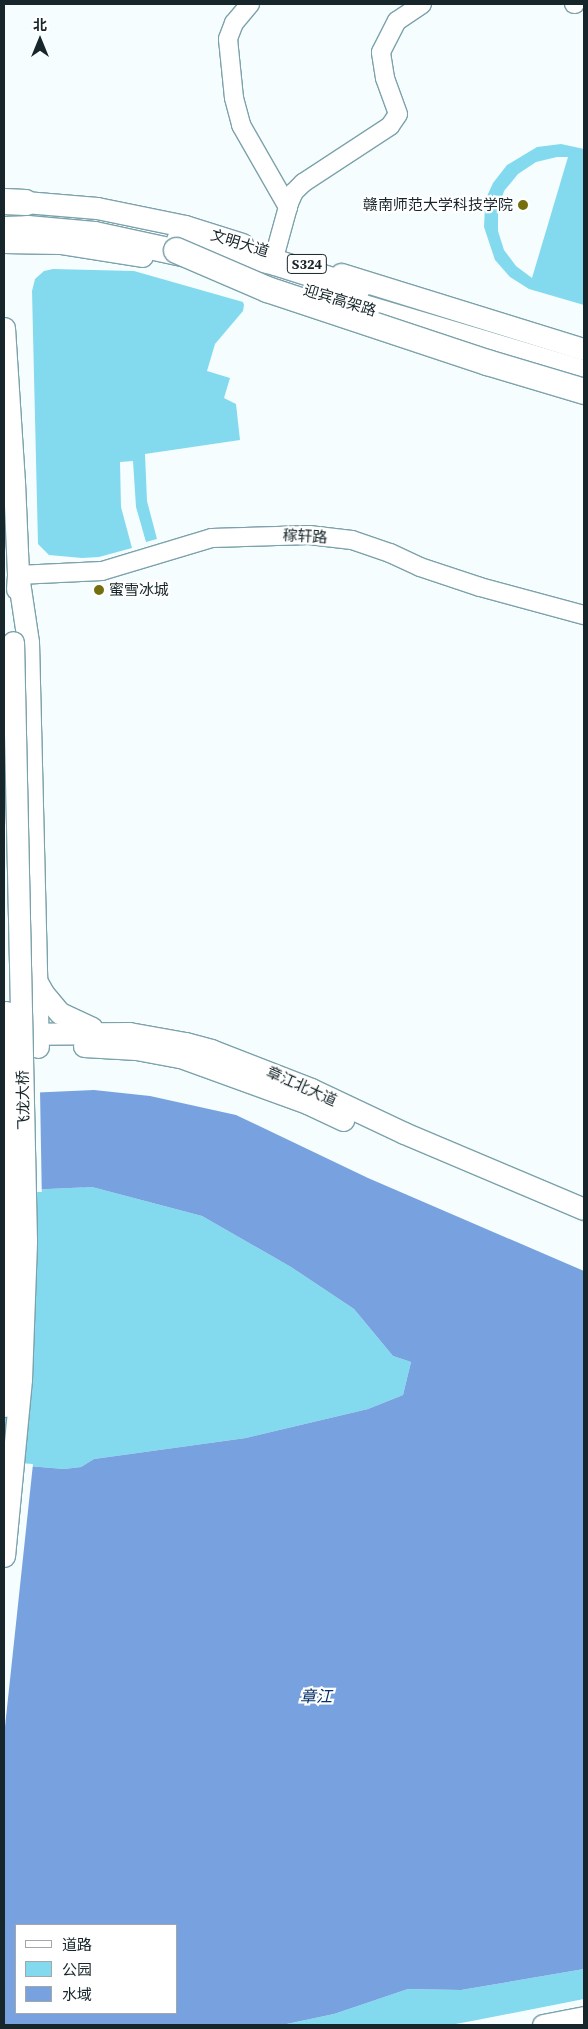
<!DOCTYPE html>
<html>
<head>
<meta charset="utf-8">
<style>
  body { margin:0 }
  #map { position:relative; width:588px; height:2029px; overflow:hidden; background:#f5fdff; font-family:"Source Serif 4","Noto Sans SC",serif }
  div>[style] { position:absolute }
  .green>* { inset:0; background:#83daee }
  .water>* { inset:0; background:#77a2df }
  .pier>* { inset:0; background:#f5fdff; transform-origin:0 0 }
  .roads { filter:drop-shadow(1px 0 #7ca2ab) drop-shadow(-1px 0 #7ca2ab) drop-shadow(0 1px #7ca2ab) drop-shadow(0 -1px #7ca2ab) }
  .minor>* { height:18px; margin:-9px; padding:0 9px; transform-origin:9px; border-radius:9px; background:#fff }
  .major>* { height:21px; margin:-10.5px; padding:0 10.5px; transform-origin:10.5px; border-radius:10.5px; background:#fff }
  .highway>* { height:25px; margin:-12.5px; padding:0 12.5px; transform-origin:12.5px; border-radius:12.5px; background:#fff }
  .bridges { filter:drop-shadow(1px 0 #7ca2ab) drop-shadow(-1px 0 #7ca2ab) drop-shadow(0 1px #7ca2ab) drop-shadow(0 -1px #7ca2ab) }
  .major-bridge>* { height:21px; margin:-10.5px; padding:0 10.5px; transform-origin:10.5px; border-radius:10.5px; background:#fff }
  .highway-bridge>* { height:25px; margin:-12.5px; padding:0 12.5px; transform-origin:12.5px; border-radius:12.5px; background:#fff }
  .dots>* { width:14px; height:14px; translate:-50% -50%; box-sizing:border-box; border:2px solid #fff; border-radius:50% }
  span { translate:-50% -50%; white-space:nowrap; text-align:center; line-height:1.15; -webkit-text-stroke:4.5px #fff; paint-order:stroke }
  .shield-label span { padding:1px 4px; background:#fff; border:1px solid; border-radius:4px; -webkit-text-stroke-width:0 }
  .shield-label { font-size:14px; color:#17262a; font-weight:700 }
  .poi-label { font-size:15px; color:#17262a }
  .right { translate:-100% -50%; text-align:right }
  .left { translate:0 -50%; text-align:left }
  .street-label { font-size:15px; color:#17262a }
  .water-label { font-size:16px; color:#073268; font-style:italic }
  .frame { position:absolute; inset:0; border:5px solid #17262a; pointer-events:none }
  .legend { position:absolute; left:15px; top:1924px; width:162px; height:90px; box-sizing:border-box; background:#fff; border:1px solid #a2a8aa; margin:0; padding:6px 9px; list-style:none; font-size:15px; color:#17262a }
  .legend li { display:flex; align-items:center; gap:10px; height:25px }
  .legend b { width:25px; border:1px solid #a2a8aa }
  .north { position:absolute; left:15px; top:15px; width:50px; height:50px; -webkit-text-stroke:4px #fff; paint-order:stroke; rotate:0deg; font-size:14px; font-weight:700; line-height:20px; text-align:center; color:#17262a }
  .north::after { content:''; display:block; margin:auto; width:18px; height:22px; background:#17262a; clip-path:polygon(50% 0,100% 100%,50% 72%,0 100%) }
</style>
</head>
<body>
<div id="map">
  <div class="green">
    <div style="clip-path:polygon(evenodd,561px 144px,584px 149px,584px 305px,529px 289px,510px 277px,495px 260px,484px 227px,485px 205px,488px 194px,493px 183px,507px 165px,537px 147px,561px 144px,557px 157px,568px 157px,532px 278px,516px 266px,504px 250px,498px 231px,498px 211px,504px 191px,518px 174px,536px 162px,557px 157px)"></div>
    <div style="clip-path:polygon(53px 269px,134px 271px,243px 302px,244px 305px,243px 311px,215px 344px,207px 371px,230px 378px,224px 398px,236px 404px,240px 440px,145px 454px,147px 501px,157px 539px,146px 542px,136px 507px,133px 461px,120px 462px,121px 507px,132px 548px,99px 557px,82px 558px,49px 555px,38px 544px,32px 291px,35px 279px,44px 271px)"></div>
    <div style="clip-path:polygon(92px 1187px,202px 1216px,291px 1267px,354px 1309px,393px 1356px,411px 1362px,403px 1395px,368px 1409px,246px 1438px,94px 1459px,81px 1467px,64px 1469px,4px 1464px,4px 1191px)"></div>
    <div style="clip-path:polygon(584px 1969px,584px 1999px,472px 2021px,450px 2025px,282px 2025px,334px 2014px,408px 1989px,461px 1990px)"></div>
  </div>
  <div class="water">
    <div style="clip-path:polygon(evenodd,94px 1090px,150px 1096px,236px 1115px,368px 1178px,584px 1271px,584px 1969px,461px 1990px,408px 1989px,334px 2014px,282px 2025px,4px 2025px,4px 1464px,64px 1469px,81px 1467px,94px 1459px,246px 1438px,368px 1409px,403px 1395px,411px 1362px,393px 1356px,354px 1309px,291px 1267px,202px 1216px,92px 1187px,4px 1191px,4px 1094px,94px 1090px,16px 1925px,176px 1925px,176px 2013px,16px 2013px,16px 1925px)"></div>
  </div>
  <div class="pier">
    <div style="left:40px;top:1090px;width:102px;height:36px;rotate:89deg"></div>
    <div style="clip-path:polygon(4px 1462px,33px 1464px,4px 1736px)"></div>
  </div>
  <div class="roads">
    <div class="minor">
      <div style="left:250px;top:4px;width:25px;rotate:130deg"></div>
      <div style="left:234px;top:23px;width:17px;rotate:111deg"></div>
      <div style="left:228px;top:39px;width:59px;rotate:84.2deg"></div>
      <div style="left:234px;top:98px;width:28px;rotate:75deg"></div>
      <div style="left:241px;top:125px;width:95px;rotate:60.2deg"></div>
      <div style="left:574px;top:4px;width:1px"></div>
      <div style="left:275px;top:254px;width:53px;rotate:-74.6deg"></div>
      <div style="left:289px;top:203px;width:12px;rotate:-66deg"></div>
      <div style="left:294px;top:192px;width:13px;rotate:-45deg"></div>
      <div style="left:303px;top:183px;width:104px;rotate:-33.2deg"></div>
      <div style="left:390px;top:126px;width:14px;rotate:-56deg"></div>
      <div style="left:398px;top:114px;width:38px;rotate:-110deg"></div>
      <div style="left:385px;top:78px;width:26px;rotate:-99deg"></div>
      <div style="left:381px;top:52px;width:35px;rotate:-63deg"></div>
      <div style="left:397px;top:21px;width:30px;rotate:-34deg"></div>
      <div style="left:18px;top:575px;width:84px;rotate:-2.7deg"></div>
      <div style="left:102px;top:571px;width:115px;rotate:-16.7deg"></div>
      <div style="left:212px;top:538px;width:97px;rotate:-1.8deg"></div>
      <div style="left:309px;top:535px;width:43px;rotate:6.6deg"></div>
      <div style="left:352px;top:540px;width:40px;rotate:18.9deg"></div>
      <div style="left:390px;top:553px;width:33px;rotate:25deg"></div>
      <div style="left:420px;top:567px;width:63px;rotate:18.4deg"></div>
      <div style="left:480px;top:587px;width:108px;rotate:15.1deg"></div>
    </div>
    <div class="major">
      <div style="left:25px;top:202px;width:72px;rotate:4.8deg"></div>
      <div style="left:97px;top:208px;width:90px;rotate:11.6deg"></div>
      <div style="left:185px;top:226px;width:60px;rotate:17.5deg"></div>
      <div style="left:4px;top:242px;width:56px;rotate:1deg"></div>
      <div style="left:60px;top:243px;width:83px;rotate:9deg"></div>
      <div style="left:341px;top:274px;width:254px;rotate:17.2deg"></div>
      <div style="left:4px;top:328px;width:154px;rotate:86.3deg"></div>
      <div style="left:14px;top:482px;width:93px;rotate:87.5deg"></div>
      <div style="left:18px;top:575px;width:14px;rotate:94deg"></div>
      <div style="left:18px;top:575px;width:68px;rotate:81.5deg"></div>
      <div style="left:28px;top:642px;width:405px;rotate:88.6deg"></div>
      <div style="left:37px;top:982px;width:13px;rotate:61deg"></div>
      <div style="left:43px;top:993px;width:26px;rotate:50deg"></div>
      <div style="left:60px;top:1013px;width:35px;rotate:25deg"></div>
      <div style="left:4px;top:1034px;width:125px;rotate:-0.5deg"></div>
      <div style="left:129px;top:1033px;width:57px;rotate:10.1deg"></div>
      <div style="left:185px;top:1043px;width:27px;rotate:15deg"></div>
      <div style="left:211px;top:1050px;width:107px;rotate:21.3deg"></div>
      <div style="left:311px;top:1089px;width:103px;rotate:25.3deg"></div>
      <div style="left:404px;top:1133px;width:195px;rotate:22.9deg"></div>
      <div style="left:84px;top:1046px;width:52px;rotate:3.3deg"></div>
      <div style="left:136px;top:1049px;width:45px;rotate:10.3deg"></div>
      <div style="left:180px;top:1057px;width:135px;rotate:19.9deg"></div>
      <div style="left:307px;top:1103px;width:40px;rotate:25deg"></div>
      <div style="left:543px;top:2025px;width:42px;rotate:-11deg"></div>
    </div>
    <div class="highway">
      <div style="left:4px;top:201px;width:21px;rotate:3deg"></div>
      <div style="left:4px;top:229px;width:23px;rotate:-2deg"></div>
      <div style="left:27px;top:228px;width:67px;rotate:5.1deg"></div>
      <div style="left:94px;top:234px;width:104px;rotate:12.2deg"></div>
      <div style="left:179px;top:240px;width:98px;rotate:12.9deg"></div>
      <div style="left:275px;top:262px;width:86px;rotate:17.6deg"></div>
      <div style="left:323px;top:295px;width:272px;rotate:16.6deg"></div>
    </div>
  </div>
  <div class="bridges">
    <div class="major-bridge">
      <div style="left:4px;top:1406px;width:53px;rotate:-85.7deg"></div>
      <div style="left:8px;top:1353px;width:112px;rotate:-89deg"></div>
      <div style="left:10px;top:1241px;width:229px;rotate:-91deg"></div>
      <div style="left:4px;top:1556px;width:178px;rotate:-84.5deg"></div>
      <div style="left:21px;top:1379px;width:138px;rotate:-87.9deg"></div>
      <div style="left:26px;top:1241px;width:599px;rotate:-91.24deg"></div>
    </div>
    <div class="highway-bridge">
      <div style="left:176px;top:250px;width:99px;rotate:23.2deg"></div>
      <div style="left:267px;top:289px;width:232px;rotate:18.4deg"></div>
      <div style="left:487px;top:362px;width:101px;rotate:16.6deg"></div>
    </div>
  </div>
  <div class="dots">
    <div style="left:523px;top:205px;background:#756e0d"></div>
    <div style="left:99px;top:590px;background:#756e0d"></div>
  </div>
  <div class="shield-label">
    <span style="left:307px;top:264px">S324</span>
  </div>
  <div class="poi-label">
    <span class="right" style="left:513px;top:205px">赣南师范大学科技学院</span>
    <span class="left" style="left:109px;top:590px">蜜雪冰城</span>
  </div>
  <div class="street-label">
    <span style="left:240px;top:243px;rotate:17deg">文明大道</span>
    <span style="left:340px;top:300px;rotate:17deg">迎宾高架路</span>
    <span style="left:305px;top:536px;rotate:3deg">稼轩路</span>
    <span style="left:302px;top:1086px;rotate:24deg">章江北大道</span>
    <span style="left:23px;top:1100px;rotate:-91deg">飞龙大桥</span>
  </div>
  <div class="water-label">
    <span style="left:316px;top:1696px">章江</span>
  </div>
  <div class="frame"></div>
  <ul class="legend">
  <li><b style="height:6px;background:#fff"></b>道路</li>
  <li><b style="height:14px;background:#83daee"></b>公园</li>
  <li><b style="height:14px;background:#77a2df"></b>水域</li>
  </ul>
  <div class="north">北</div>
</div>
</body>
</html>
